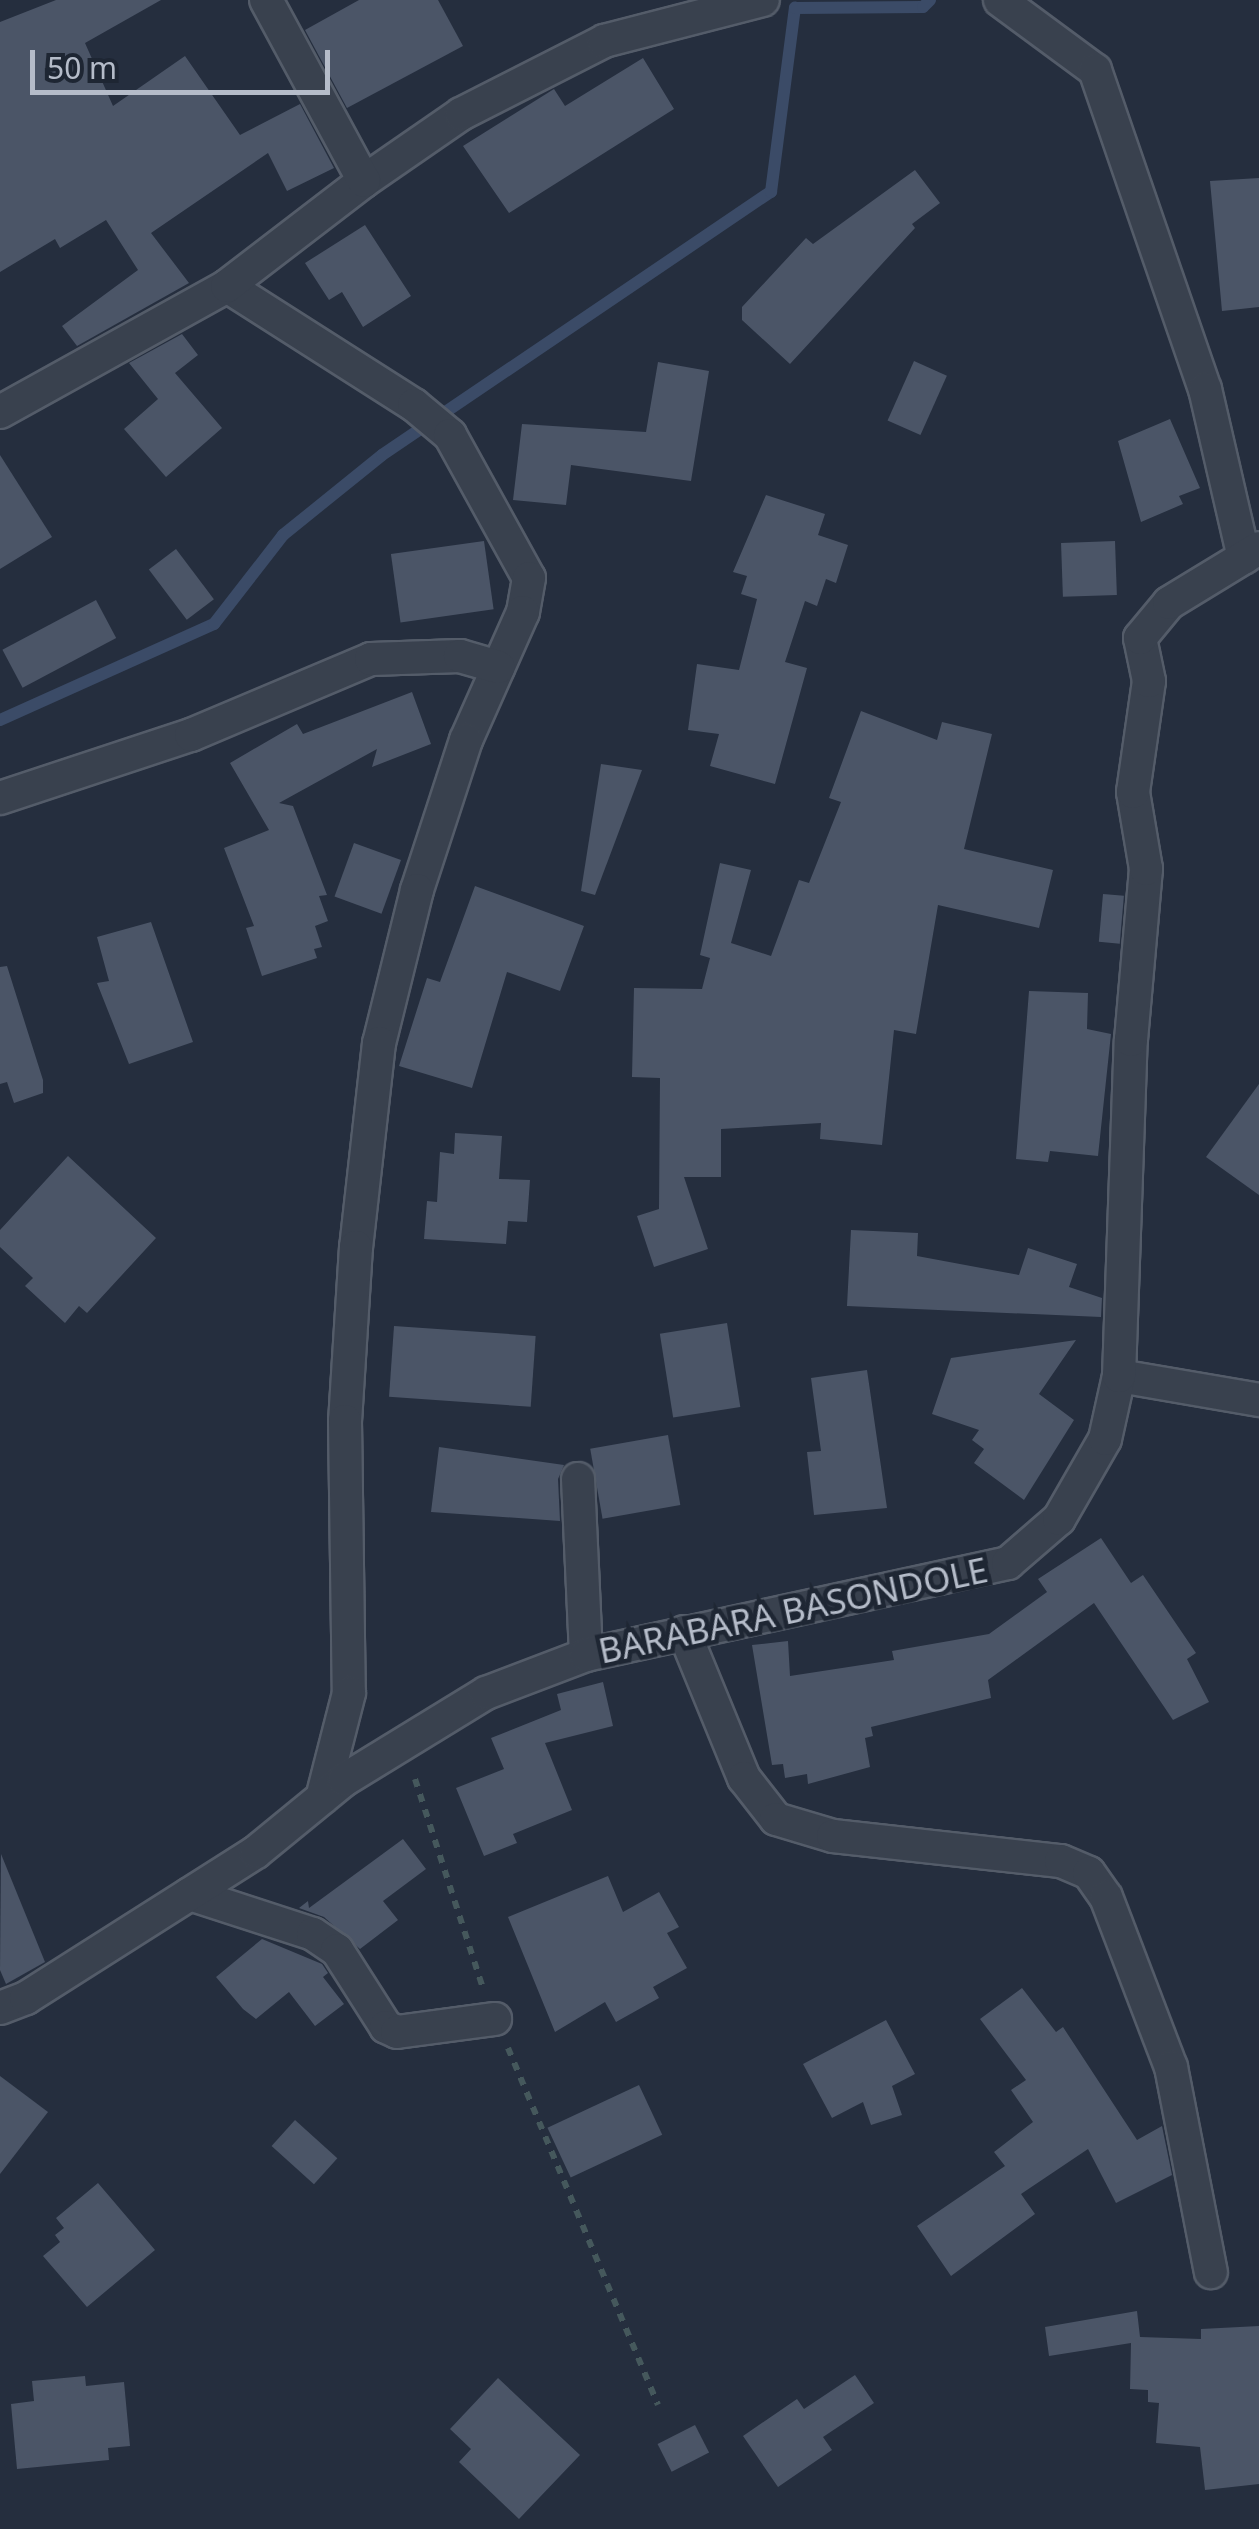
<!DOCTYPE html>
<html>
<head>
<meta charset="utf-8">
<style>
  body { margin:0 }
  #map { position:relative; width:1259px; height:2529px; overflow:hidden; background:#252e3e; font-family:"Noto Sans",sans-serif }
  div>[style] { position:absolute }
  .stream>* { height:12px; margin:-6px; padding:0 6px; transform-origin:6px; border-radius:6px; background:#3b4b67 }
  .building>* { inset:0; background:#4b5567; transform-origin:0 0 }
  .path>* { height:6px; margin-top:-3px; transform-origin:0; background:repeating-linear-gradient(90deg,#45585c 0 8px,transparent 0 16px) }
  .roads { filter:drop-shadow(2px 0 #545c69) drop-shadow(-2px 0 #545c69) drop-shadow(0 2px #545c69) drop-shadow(0 -2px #545c69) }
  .street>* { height:32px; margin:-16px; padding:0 16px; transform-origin:16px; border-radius:16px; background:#39414e }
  span { translate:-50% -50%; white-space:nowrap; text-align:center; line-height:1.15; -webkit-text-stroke:9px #1e2633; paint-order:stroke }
  .street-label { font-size:35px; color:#b5bcc9 }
  .scale { position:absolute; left:30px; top:50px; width:300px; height:45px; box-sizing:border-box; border:5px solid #b5bcc9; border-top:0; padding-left:12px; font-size:30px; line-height:35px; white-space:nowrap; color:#b5bcc9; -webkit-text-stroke:8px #1e2633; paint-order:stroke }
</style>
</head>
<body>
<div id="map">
  <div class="stream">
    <div style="left:0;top:720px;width:235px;rotate:-24.2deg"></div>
    <div style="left:214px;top:624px;width:113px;rotate:-52.2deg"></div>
    <div style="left:283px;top:535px;width:127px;rotate:-38.9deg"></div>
    <div style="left:382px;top:455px;width:470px;rotate:-34.1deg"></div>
    <div style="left:771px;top:192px;width:186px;rotate:-82.6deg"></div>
    <div style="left:795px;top:8px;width:128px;rotate:-0.4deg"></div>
    <div style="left:923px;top:7px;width:10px;rotate:-45deg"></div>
  </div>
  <div class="building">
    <div style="clip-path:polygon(56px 0,161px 0,85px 43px,113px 106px,185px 56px,240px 135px,300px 104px,334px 168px,287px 191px,268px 153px,151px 233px,189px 283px,77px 346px,62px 326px,138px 270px,106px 220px,60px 248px,55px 239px,0 272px,0 22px)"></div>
    <div style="clip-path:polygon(359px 0,438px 0,463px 46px,347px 108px,305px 30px)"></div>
    <div style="clip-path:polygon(643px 58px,674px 109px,509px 213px,463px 146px,554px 89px,565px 106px)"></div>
    <div style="clip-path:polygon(915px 170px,940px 203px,912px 224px,915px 228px,790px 364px,742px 320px,742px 307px,806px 238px,813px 244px)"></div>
    <div style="clip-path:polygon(1259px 178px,1259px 307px,1222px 311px,1210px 181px)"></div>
    <div style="clip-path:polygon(365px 225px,411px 296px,363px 327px,342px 292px,329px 300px,305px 263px)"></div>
    <div style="clip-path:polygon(182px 334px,198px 355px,175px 373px,222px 428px,166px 477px,124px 429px,158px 399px,129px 363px)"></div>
    <div style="left:914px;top:361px;width:36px;height:65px;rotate:24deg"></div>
    <div style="clip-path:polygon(658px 362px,709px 371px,691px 481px,571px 465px,566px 505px,513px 500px,522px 424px,646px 432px)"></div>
    <div style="clip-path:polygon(1170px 419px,1200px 488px,1179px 496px,1183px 504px,1141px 522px,1118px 441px)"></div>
    <div style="clip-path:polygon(0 455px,52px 537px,0 569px)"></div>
    <div style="clip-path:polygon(766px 495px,825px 514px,818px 535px,848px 545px,836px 583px,826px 579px,817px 606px,805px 601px,785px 662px,807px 668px,775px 784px,710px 766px,719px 734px,688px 730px,697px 664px,739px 670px,757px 599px,741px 594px,747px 576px,733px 572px)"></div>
    <div style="left:484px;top:541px;width:69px;height:94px;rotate:82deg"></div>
    <div style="left:1115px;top:541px;width:54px;height:54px;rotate:88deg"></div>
    <div style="left:176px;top:549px;width:63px;height:34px;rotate:53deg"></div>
    <div style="left:96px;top:600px;width:43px;height:106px;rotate:62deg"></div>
    <div style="clip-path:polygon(412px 692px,431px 744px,372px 767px,377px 749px,279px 803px,293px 806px,327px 895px,319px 896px,328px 921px,315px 926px,322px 947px,314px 949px,317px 958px,262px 976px,246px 928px,254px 926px,224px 848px,269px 830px,230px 763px,297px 724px,303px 734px)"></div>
    <div style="clip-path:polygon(861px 711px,937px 740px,942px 722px,992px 734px,964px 849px,1053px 870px,1039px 928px,938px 905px,916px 1034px,894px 1030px,882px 1145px,820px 1139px,821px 1123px,721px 1129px,721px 1177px,684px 1177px,708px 1249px,654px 1267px,637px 1216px,659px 1209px,660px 1078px,632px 1077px,634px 988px,702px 989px,710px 958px,700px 955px,720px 863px,751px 870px,731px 943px,771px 956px,799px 880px,809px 883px,841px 802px,829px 798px)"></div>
    <div style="clip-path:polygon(601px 764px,642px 770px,595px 895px,581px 891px)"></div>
    <div style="left:354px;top:843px;width:50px;height:57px;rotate:20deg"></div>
    <div style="clip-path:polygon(475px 886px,584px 926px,560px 991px,507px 972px,472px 1088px,399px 1066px,427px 978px,440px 982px)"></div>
    <div style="left:1103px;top:894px;width:21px;height:48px;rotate:5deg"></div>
    <div style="clip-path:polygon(151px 922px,193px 1042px,129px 1064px,97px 983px,109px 981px,97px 937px)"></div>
    <div style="clip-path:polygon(7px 966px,43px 1080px,43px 1093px,14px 1103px,7px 1082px,0 1084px,0 967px)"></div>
    <div style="clip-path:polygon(1029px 991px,1088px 993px,1087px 1029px,1111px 1034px,1098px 1156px,1050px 1151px,1048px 1162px,1016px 1159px)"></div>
    <div style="clip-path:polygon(1259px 1084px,1259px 1195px,1206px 1157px)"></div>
    <div style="clip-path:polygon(455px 1133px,502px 1136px,499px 1179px,530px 1180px,527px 1222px,508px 1221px,506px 1244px,424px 1239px,427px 1201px,437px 1202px,440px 1152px,454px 1154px)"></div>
    <div style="clip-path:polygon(68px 1156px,156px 1238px,87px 1313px,79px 1306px,65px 1323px,25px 1286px,33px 1278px,0 1247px,0 1230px)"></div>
    <div style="clip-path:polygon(851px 1230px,918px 1233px,917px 1256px,1019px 1275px,1028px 1248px,1077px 1264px,1069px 1287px,1102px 1298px,1101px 1317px,847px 1306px)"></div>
    <div style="left:727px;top:1323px;width:85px;height:68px;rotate:81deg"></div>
    <div style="left:394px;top:1326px;width:142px;height:71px;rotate:4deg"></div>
    <div style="clip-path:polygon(1076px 1340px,1039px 1394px,1074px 1420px,1024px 1500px,974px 1463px,984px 1449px,972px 1440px,979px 1430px,932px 1414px,951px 1358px)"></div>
    <div style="clip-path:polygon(867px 1370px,887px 1508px,814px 1515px,807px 1452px,821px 1451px,811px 1378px)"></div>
    <div style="left:668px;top:1435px;width:71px;height:79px;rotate:80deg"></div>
    <div style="clip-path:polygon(439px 1447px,564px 1465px,558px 1479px,560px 1521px,431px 1512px)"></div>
    <div style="clip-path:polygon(1101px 1538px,1131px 1583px,1143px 1575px,1196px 1653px,1187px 1659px,1209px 1702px,1173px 1720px,1094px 1603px,988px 1680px,991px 1698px,871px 1727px,873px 1736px,865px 1738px,870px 1767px,808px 1784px,807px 1774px,785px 1778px,783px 1764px,772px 1765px,752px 1645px,788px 1641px,790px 1676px,894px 1660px,892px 1651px,989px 1634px,1047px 1592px,1038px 1579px)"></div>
    <div style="clip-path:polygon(603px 1682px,613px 1726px,545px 1743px,572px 1810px,513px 1834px,517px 1843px,484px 1856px,456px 1788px,504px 1769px,491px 1738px,561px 1710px,557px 1694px)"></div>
    <div style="clip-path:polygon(403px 1839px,426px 1869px,383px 1901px,398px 1920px,360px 1949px,324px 1917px,299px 1908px,308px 1901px,309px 1908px)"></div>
    <div style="clip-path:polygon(1px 1854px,45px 1962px,6px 1984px,0 1970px)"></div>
    <div style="clip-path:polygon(608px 1876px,623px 1912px,659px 1892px,679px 1927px,667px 1933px,687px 1968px,653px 1987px,659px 1998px,616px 2022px,605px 2002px,555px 2032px,508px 1917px)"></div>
    <div style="clip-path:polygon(262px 1939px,322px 1964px,328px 1973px,323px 1977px,344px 2004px,315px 2026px,289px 1992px,256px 2019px,243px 2009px,216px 1977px)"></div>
    <div style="clip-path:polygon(1022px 1988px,1056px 2032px,1063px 2027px,1137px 2140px,1162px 2126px,1172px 2175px,1116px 2203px,1088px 2149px,1021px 2194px,1035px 2214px,951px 2276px,917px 2226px,1005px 2166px,994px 2152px,1033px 2122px,1011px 2090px,1026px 2080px,980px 2019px)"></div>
    <div style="clip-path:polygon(886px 2020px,915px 2074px,892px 2086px,902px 2115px,871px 2125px,863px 2102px,832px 2118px,803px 2064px)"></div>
    <div style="clip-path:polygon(0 2076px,48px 2112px,0 2174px)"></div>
    <div style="left:639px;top:2085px;width:55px;height:101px;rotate:65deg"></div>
    <div style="left:295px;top:2120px;width:57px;height:35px;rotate:42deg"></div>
    <div style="clip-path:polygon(98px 2183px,155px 2250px,87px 2307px,43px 2256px,60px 2242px,55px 2235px,64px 2228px,56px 2218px)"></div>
    <div style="clip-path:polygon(1137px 2311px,1140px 2337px,1201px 2339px,1201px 2329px,1259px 2326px,1259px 2484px,1205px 2490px,1200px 2447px,1156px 2443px,1159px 2403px,1148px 2402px,1148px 2390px,1130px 2389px,1131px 2343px,1049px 2356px,1045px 2327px)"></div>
    <div style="clip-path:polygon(855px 2375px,874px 2403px,823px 2437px,832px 2450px,778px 2487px,743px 2436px,797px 2399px,804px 2409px)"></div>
    <div style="clip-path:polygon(85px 2376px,86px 2386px,124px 2382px,130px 2446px,108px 2448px,109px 2460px,17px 2469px,11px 2404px,34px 2401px,32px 2381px)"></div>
    <div style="clip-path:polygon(498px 2378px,580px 2455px,519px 2519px,459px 2462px,471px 2449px,450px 2429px)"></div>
    <div style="left:695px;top:2425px;width:31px;height:42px;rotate:63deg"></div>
  </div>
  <div class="path">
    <div style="left:415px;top:1779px;width:217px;rotate:72deg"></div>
    <div style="left:508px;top:2048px;width:387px;rotate:67.2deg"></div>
  </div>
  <div class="roads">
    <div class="street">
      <div style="left:1000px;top:0;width:118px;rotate:36.4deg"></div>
      <div style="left:1095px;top:70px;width:337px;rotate:71deg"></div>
      <div style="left:1205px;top:389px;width:173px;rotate:77deg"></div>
      <div style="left:364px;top:181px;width:118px;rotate:-34.6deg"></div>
      <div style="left:461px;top:114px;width:161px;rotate:-27deg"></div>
      <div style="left:604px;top:41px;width:164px;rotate:-14.5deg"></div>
      <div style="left:227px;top:286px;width:222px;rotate:32.5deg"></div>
      <div style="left:414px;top:405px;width:47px;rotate:39.8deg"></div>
      <div style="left:450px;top:435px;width:163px;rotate:61.1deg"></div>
      <div style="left:529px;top:578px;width:35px;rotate:100deg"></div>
      <div style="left:523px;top:612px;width:140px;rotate:114deg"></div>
      <div style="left:466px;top:740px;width:158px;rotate:108.1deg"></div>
      <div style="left:417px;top:890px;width:158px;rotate:103.9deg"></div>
      <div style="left:379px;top:1043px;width:205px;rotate:96.4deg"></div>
      <div style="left:356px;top:1247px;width:174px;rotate:93.6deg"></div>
      <div style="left:345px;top:1421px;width:272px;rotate:89.2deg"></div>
      <div style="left:349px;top:1693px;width:108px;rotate:104.4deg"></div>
      <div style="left:0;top:412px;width:260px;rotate:-29deg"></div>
      <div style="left:227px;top:286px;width:173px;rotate:-37.5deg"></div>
      <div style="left:364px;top:181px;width:206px;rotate:-118.4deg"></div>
      <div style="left:0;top:798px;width:201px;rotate:-18.3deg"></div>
      <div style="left:191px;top:735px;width:195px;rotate:-22.9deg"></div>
      <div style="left:371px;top:659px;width:89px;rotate:-1.9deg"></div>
      <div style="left:460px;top:656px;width:40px;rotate:16deg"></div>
      <div style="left:1119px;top:1376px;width:142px;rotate:9.7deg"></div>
      <div style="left:578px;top:1479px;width:176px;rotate:87.4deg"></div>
      <div style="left:684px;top:1632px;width:158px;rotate:67.7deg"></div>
      <div style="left:744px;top:1778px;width:52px;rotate:52deg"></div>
      <div style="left:776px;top:1819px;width:59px;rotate:16.6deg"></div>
      <div style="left:833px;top:1836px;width:229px;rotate:6.3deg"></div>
      <div style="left:1061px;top:1861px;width:30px;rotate:23deg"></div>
      <div style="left:1089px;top:1873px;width:29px;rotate:55deg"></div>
      <div style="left:1106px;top:1897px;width:182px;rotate:69.1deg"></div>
      <div style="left:1171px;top:2067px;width:209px;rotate:79deg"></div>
      <div style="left:190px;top:1894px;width:129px;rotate:18deg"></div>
      <div style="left:313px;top:1934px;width:29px;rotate:34deg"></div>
      <div style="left:337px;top:1950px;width:91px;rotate:57.5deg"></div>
      <div style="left:386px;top:2027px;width:12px;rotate:24deg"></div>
      <div style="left:397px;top:2032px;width:99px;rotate:-7.6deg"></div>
      <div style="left:0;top:2008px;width:28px;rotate:-21deg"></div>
      <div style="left:26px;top:1998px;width:272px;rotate:-32.4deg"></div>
      <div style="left:256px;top:1852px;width:114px;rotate:-39.3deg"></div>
      <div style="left:344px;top:1780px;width:167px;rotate:-31.5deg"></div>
      <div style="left:486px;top:1693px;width:107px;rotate:-20.8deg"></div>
      <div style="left:586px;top:1655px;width:432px;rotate:-12.3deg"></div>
      <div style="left:1008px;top:1563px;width:67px;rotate:-40.8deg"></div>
      <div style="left:1059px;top:1519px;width:92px;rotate:-60.1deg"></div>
      <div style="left:1105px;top:1439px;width:65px;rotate:-77.5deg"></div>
      <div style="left:1119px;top:1376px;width:336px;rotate:-88deg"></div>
      <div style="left:1131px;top:1040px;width:172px;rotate:-85deg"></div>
      <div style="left:1146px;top:869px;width:78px;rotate:-99.6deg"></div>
      <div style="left:1133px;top:792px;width:112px;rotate:-81.8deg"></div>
      <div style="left:1149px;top:681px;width:44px;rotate:-101.8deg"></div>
      <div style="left:1140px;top:638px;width:45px;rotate:-50.4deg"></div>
      <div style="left:1169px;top:603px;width:105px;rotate:-31.4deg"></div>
    </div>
  </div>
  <div class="street-label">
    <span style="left:793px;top:1610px;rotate:-12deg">BARABARA BASONDOLE</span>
  </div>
  <div class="scale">50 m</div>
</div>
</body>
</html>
